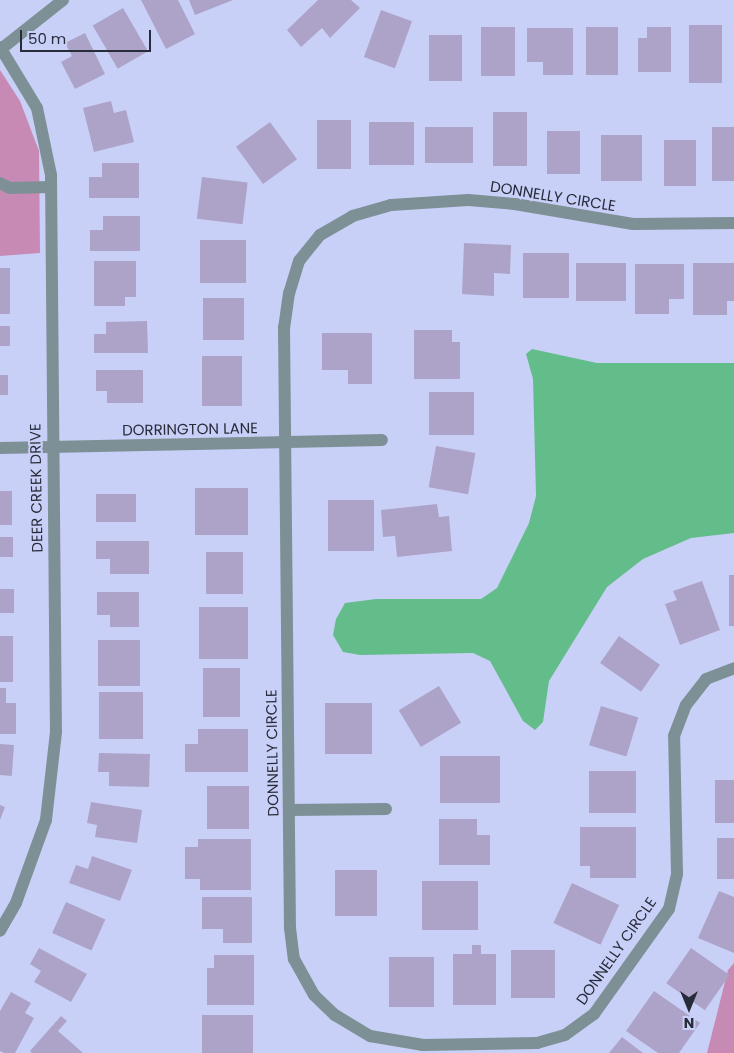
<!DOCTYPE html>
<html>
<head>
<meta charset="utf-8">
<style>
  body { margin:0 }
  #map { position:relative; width:734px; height:1053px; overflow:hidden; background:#c9d0f7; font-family:Poppins,sans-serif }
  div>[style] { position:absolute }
  .green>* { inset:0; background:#c68ab5 }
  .water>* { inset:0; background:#63bd8a }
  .building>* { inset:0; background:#ada3c8; transform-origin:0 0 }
  .minor>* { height:12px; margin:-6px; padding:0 6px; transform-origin:6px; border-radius:6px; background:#7d9096 }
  span { translate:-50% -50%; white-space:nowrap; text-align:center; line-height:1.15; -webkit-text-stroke:4px #c9d0f7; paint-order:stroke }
  .street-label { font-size:15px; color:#282b39 }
  .north { position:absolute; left:664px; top:983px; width:50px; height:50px; -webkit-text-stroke:4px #c9d0f7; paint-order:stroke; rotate:180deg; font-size:14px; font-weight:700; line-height:20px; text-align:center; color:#282b39 }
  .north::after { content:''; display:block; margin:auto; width:18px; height:22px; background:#282b39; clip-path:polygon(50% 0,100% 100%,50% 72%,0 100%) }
  .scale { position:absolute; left:20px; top:30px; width:131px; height:22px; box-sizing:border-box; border:2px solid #282b39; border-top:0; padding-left:6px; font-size:15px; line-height:18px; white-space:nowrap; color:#282b39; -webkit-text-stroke:4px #c9d0f7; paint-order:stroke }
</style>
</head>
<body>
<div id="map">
  <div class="green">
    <div style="clip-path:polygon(0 70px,20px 101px,39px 151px,40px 253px,0 256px)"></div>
    <div style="clip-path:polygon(734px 963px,734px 1053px,707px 1053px,728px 970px)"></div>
  </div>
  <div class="water">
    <div style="clip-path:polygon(532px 349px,597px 363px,734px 363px,734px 533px,691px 538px,643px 559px,607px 587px,549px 681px,543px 722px,535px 730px,523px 721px,490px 661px,473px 653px,360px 655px,343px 652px,333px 635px,336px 619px,345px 603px,376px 599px,481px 599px,497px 588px,529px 523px,536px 496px,533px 379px,526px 354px)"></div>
  </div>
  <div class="building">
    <div style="clip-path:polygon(141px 0,178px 0,195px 34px,166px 49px)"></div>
    <div style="clip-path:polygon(189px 0,233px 0,195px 15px)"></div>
    <div style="clip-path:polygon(318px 0,351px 0,360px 8px,330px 38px,322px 28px,301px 47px,287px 30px)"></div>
    <div style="left:123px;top:8px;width:50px;height:35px;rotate:60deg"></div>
    <div style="left:381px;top:10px;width:33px;height:50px;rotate:20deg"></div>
    <div style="left:689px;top:25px;width:33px;height:58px"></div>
    <div style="left:481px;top:27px;width:34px;height:49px"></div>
    <div style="left:586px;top:27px;width:32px;height:48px"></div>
    <div style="clip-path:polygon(647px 27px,671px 27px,671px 72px,638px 72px,638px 38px,647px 38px)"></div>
    <div style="clip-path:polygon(527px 28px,573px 28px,573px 75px,543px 75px,543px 62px,527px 62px)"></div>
    <div style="clip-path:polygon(85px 33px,105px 74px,75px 89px,61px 62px,72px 56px,65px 43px)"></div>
    <div style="left:429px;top:35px;width:33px;height:46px"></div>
    <div style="clip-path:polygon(111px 101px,114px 113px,126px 110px,134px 142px,94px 152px,83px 108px)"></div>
    <div style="left:493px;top:112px;width:34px;height:54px"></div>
    <div style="left:317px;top:120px;width:34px;height:49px"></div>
    <div style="left:270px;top:122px;width:46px;height:42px;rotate:54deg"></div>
    <div style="left:369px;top:122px;width:45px;height:43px"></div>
    <div style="left:425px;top:127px;width:48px;height:36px"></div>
    <div style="left:712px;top:127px;width:22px;height:54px"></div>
    <div style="left:547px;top:131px;width:33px;height:43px"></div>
    <div style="left:601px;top:135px;width:41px;height:46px"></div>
    <div style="left:664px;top:140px;width:32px;height:46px"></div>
    <div style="clip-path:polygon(102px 163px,139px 163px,139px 198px,89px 198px,89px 177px,102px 177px)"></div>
    <div style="left:202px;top:177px;width:46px;height:42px;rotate:7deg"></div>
    <div style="clip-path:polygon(103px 216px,140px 216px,140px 251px,90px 251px,90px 230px,103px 230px)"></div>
    <div style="left:200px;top:240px;width:46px;height:43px"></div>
    <div style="clip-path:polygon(464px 243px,511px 245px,510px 274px,494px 273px,494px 296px,462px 294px)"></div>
    <div style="left:523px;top:253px;width:46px;height:45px"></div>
    <div style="clip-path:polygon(94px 261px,136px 261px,136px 297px,125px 297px,125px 306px,94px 306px)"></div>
    <div style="left:576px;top:263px;width:50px;height:38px"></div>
    <div style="clip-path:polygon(693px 263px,734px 263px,734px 301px,727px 301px,727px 315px,693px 315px)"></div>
    <div style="clip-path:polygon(635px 264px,684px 264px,684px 299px,669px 299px,669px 314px,635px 314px)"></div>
    <div style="left:0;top:268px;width:10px;height:46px"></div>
    <div style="left:203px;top:298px;width:41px;height:42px"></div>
    <div style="clip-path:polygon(147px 321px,148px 353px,94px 353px,94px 334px,106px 334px,106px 322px)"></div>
    <div style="left:0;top:326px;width:10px;height:20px"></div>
    <div style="clip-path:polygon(414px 330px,452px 330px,452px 342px,460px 342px,460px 379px,414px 379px)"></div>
    <div style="clip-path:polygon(322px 333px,372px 333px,372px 384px,348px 384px,348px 370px,322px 370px)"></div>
    <div style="left:202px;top:356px;width:40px;height:50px"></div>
    <div style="clip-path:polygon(96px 370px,143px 370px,143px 403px,107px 403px,107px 391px,96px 391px)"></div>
    <div style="left:0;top:375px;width:8px;height:20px"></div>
    <div style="left:429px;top:392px;width:45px;height:43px"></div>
    <div style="left:436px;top:446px;width:40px;height:42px;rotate:10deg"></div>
    <div style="left:195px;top:488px;width:53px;height:47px"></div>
    <div style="left:0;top:491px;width:12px;height:34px"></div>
    <div style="left:96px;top:494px;width:40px;height:28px"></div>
    <div style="left:328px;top:500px;width:46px;height:51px"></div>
    <div style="clip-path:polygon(437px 504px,439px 517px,449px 516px,452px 551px,397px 557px,395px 536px,383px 537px,381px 510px)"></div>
    <div style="left:0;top:537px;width:13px;height:20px"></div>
    <div style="clip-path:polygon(96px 541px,149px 541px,149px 574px,110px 574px,110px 559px,96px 559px)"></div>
    <div style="left:206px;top:552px;width:37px;height:42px"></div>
    <div style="left:729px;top:575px;width:5px;height:51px"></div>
    <div style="clip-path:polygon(702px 581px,720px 630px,680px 645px,665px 604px,677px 600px,673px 591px)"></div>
    <div style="left:0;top:589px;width:14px;height:24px"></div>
    <div style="clip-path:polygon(97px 592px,139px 592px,139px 627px,110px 627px,110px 615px,97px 615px)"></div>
    <div style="left:199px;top:607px;width:49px;height:52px"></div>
    <div style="left:0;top:636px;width:13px;height:46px"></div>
    <div style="left:619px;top:636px;width:50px;height:33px;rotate:35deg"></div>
    <div style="left:98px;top:640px;width:42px;height:46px"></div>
    <div style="left:203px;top:668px;width:37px;height:49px"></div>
    <div style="left:439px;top:686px;width:43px;height:47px;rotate:59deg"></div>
    <div style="clip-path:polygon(0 688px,6px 688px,6px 703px,16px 703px,16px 734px,0 734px)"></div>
    <div style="left:99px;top:692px;width:44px;height:47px"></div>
    <div style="left:325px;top:703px;width:47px;height:51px"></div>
    <div style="left:601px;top:706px;width:39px;height:41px;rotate:17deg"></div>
    <div style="clip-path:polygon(198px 729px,248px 729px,248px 772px,185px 772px,185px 744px,198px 744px)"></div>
    <div style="left:0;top:744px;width:14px;height:31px;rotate:4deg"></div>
    <div style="clip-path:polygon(99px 753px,150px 754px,149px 787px,109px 786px,109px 772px,98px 772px)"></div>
    <div style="left:440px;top:756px;width:60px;height:47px"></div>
    <div style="left:589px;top:771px;width:47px;height:42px"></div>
    <div style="left:715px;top:780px;width:19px;height:43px"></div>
    <div style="left:207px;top:786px;width:42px;height:43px"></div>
    <div style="clip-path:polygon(91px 802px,142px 810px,137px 843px,95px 837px,97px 825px,87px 823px)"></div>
    <div style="clip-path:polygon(0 805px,5px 807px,0 820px)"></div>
    <div style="clip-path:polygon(439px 819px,477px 819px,477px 835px,490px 835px,490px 865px,439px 865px)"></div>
    <div style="clip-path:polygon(580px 827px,636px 827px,636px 878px,590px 878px,590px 866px,580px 866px)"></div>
    <div style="left:717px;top:838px;width:17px;height:41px"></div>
    <div style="clip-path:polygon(198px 839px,251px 839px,251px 890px,200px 890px,200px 879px,185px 879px,185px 847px,198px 847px)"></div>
    <div style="clip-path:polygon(92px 856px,132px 870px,120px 901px,69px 883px,76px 865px,88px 869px)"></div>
    <div style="left:335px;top:870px;width:42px;height:46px"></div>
    <div style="left:422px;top:881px;width:56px;height:49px"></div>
    <div style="left:572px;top:883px;width:52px;height:44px;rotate:25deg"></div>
    <div style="clip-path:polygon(719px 891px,734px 897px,734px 953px,698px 938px)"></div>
    <div style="clip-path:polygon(202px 897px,252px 897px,252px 943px,223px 943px,223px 929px,202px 929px)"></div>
    <div style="left:66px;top:902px;width:43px;height:34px;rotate:24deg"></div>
    <div style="clip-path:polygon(472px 945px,481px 945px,481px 954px,496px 954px,496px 1005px,453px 1005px,453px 954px,472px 954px)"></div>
    <div style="clip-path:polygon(39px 948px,87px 974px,71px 1002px,34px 982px,41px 971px,30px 964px)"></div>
    <div style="left:691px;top:948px;width:47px;height:43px;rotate:35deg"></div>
    <div style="left:511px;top:950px;width:44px;height:48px"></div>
    <div style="clip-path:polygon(214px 955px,254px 955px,254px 1005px,207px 1005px,207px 968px,214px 968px)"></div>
    <div style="left:389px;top:957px;width:45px;height:50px"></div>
    <div style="clip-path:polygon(654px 991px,700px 1023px,679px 1053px,658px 1053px,626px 1031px)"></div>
    <div style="clip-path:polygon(11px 992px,31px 1003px,25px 1013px,34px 1018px,15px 1053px,4px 1053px,0 1051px,0 1011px)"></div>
    <div style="left:202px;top:1015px;width:51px;height:38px"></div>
    <div style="clip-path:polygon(61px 1016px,67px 1021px,58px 1031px,83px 1053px,32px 1053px,30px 1051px)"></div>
    <div style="clip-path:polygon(622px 1037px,643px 1053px,609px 1053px)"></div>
  </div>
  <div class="minor">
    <div style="left:0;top:47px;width:71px;rotate:58.8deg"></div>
    <div style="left:37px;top:108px;width:68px;rotate:78.2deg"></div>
    <div style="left:51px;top:175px;width:557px;rotate:89.49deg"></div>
    <div style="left:56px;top:732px;width:89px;rotate:96.5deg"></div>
    <div style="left:46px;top:820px;width:88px;rotate:109.9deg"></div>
    <div style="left:16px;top:903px;width:32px;rotate:120deg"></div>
    <div style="left:1px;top:49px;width:79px;rotate:-38.3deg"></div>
    <div style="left:0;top:183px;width:11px;rotate:27deg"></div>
    <div style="left:10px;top:188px;width:41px;rotate:-1.4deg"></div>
    <div style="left:734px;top:223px;width:101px;rotate:179.4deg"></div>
    <div style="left:633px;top:224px;width:120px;rotate:-170.4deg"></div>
    <div style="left:515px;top:204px;width:47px;rotate:-175.1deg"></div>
    <div style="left:468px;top:200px;width:77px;rotate:176.3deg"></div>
    <div style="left:391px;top:205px;width:40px;rotate:164deg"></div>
    <div style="left:353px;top:216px;width:38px;rotate:150deg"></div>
    <div style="left:320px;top:235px;width:33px;rotate:129deg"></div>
    <div style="left:299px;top:261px;width:34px;rotate:107deg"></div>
    <div style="left:289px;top:293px;width:34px;rotate:98deg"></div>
    <div style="left:284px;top:327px;width:601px;rotate:89.43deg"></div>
    <div style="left:290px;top:928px;width:31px;rotate:83deg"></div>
    <div style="left:294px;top:959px;width:41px;rotate:60.9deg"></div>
    <div style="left:314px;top:995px;width:29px;rotate:44deg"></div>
    <div style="left:335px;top:1015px;width:41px;rotate:31deg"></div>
    <div style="left:370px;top:1036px;width:54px;rotate:9.6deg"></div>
    <div style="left:423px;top:1045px;width:114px;rotate:-1deg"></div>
    <div style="left:537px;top:1043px;width:29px;rotate:-16deg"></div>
    <div style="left:565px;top:1035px;width:36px;rotate:-36deg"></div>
    <div style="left:594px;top:1014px;width:129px;rotate:-54.5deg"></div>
    <div style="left:669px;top:909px;width:36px;rotate:-77deg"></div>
    <div style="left:677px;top:874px;width:138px;rotate:-91.2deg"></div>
    <div style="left:674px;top:736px;width:33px;rotate:-69deg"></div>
    <div style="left:686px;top:705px;width:33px;rotate:-52deg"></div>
    <div style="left:706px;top:679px;width:30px;rotate:-21deg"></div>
    <div style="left:0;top:448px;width:382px;rotate:-1.2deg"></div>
    <div style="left:289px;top:810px;width:97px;rotate:-0.6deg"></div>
  </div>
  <div class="street-label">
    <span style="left:553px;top:196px;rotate:9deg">DONNELLY CIRCLE</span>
    <span style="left:190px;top:429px;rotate:-1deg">DORRINGTON LANE</span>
    <span style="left:36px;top:488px;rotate:-91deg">DEER CREEK DRIVE</span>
    <span style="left:272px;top:753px;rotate:-91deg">DONNELLY CIRCLE</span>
    <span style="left:616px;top:951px;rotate:-55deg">DONNELLY CIRCLE</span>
  </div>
  <div class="north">N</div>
  <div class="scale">50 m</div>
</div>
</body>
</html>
